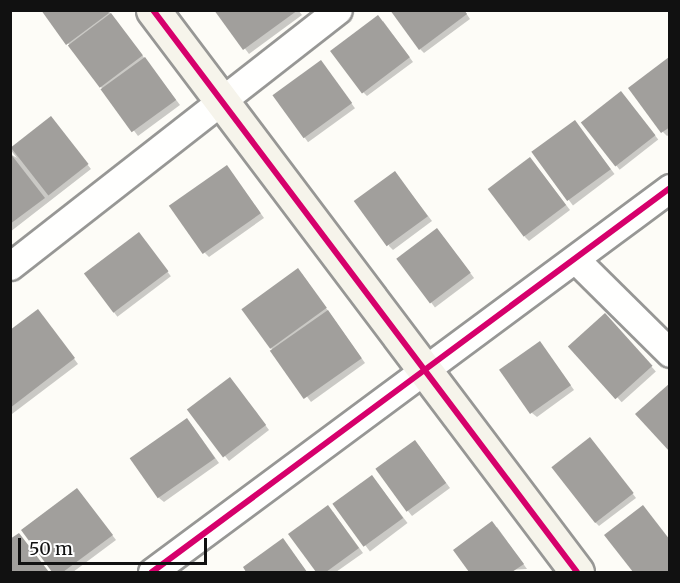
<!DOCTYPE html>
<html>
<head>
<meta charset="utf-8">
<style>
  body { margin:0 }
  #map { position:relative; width:680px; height:583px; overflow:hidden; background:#fdfcf7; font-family:Merriweather,serif }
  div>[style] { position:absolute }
  .shadow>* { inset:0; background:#0003; transform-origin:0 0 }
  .building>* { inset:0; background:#a19f9c; transform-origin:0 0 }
  .roads { filter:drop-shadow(2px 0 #979795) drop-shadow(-2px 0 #979795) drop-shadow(0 2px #979795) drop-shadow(0 -2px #979795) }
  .street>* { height:27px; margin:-13.5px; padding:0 13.5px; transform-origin:13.5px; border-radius:13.5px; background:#fffffe }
  .secondary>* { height:33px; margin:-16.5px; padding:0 16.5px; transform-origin:16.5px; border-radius:16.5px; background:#f6f4eb }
  .cycleway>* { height:6px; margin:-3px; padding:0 3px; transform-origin:3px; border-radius:3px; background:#d6006c }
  span { translate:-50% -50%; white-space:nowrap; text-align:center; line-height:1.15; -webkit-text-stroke:6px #fff; paint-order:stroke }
  .frame { position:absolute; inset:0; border:12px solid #111; pointer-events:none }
  .scale { position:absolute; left:18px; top:538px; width:189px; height:27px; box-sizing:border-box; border:3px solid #111; border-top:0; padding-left:8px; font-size:18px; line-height:21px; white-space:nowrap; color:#111; -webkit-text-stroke:4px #fff; paint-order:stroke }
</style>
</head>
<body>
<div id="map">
  <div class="shadow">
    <div style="clip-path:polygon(43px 10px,108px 10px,180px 105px,138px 136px)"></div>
    <div style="clip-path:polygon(216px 10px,298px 10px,302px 15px,249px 54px)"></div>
    <div style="clip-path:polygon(464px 10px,470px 19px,424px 53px,420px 49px)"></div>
    <div style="clip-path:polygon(383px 21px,413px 62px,367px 96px,363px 92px)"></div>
    <div style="clip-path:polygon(668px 59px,670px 134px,667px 136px,663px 132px)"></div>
    <div style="left:325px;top:67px;width:51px;height:58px;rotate:54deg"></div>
    <div style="left:625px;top:97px;width:54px;height:49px;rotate:52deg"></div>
    <div style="clip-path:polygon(51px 118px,91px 169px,10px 232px,10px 154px,17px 158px,10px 149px)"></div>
    <div style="left:579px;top:127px;width:59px;height:52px;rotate:53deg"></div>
    <div style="clip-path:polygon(534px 163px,570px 210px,529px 241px,525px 237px)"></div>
    <div style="clip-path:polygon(231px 172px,264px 218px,209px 257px,205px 253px)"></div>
    <div style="clip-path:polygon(399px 178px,432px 221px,393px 250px,389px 246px)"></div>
    <div style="left:139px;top:234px;width:53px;height:67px;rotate:53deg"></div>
    <div style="left:441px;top:234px;width:55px;height:49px;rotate:53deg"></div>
    <div style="clip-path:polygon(302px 274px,365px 363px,311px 402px,271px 348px)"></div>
    <div style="left:605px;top:315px;width:76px;height:46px;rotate:48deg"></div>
    <div style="clip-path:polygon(42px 316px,78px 364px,12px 414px,10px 332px)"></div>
    <div style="clip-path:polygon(544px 348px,574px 390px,537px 417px,532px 413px)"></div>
    <div style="clip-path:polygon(234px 383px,269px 430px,229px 461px,225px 456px)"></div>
    <div style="clip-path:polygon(191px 424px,219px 463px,164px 502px,159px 498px)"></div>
    <div style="clip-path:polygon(594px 443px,636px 498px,599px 526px,595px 522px)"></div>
    <div style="clip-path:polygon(419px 446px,450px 488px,412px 516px,408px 511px)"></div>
    <div style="left:372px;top:476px;width:59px;height:47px;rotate:53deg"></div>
    <div style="clip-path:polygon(81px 494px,116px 540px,73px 572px,54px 572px,23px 531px)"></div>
    <div style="clip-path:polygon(333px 512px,363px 553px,336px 572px,318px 572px,291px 535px)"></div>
    <div style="clip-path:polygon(497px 527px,527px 569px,470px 572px,455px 551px)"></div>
    <div style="clip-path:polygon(23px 539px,48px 572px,10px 572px,10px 541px)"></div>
    <div style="clip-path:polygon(287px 545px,307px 572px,248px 572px,245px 568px)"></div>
  </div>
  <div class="building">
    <div style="clip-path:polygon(41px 10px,107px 10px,109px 13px,66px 45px)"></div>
    <div style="clip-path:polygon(214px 10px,298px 10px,243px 50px)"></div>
    <div style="clip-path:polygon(390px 10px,464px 10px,467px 14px,419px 50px)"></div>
    <div style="left:111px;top:13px;width:53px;height:54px;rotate:53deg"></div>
    <div style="left:378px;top:15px;width:53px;height:60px;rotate:53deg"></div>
    <div style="left:145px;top:57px;width:53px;height:55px;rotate:54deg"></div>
    <div style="clip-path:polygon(669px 57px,670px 127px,661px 133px,628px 88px)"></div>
    <div style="left:321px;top:60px;width:53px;height:60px;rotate:54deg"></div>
    <div style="left:621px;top:91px;width:56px;height:51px;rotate:52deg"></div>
    <div style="left:51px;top:116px;width:61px;height:51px;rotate:52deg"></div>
    <div style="left:575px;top:120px;width:61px;height:54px;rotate:54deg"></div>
    <div style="clip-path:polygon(10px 153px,45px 198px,10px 224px)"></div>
    <div style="left:530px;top:157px;width:60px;height:53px;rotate:53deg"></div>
    <div style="left:227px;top:165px;width:59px;height:71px;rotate:55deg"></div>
    <div style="left:395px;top:171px;width:56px;height:51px;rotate:54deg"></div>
    <div style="left:437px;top:228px;width:56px;height:51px;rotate:53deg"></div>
    <div style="left:139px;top:232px;width:49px;height:69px;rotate:53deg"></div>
    <div style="left:298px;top:268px;width:49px;height:70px;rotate:54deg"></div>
    <div style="clip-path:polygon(38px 309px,75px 358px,10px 408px,10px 330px)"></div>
    <div style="left:328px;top:310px;width:59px;height:71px;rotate:55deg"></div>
    <div style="left:605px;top:313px;width:71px;height:50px;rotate:48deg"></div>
    <div style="left:540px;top:341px;width:54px;height:50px;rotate:55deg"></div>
    <div style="left:230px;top:377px;width:60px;height:54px;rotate:53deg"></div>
    <div style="clip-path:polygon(670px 383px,670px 452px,635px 414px)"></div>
    <div style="left:187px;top:418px;width:49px;height:70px;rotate:55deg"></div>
    <div style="left:590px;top:437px;width:71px;height:49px;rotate:52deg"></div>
    <div style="left:415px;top:440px;width:53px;height:49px;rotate:54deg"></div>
    <div style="left:372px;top:475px;width:53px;height:49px;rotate:54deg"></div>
    <div style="clip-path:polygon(77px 488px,113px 535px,63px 572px,52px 572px,21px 530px)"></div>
    <div style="clip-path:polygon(328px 505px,359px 548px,326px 572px,316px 572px,288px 534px)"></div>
    <div style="clip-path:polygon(643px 505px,670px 540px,670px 572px,633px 572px,604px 535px)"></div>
    <div style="clip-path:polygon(492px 521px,524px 564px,512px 572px,469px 572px,453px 550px)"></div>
    <div style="clip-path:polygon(19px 533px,49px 572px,10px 572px,10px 539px)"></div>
    <div style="clip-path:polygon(283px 538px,307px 572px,246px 572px,243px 567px)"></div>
  </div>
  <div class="roads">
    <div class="street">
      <div style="left:576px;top:260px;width:132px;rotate:44.7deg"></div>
      <div style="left:10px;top:266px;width:416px;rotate:-38deg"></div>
      <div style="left:152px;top:572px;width:645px;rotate:-36.55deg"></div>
    </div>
    <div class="secondary">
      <div style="left:153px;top:10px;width:704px;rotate:52.97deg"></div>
    </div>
  </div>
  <div class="cycleway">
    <div style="left:153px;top:10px;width:704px;rotate:52.97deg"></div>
    <div style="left:152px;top:572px;width:645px;rotate:-36.55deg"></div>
  </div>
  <div class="frame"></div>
  <div class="scale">50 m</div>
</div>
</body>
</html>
